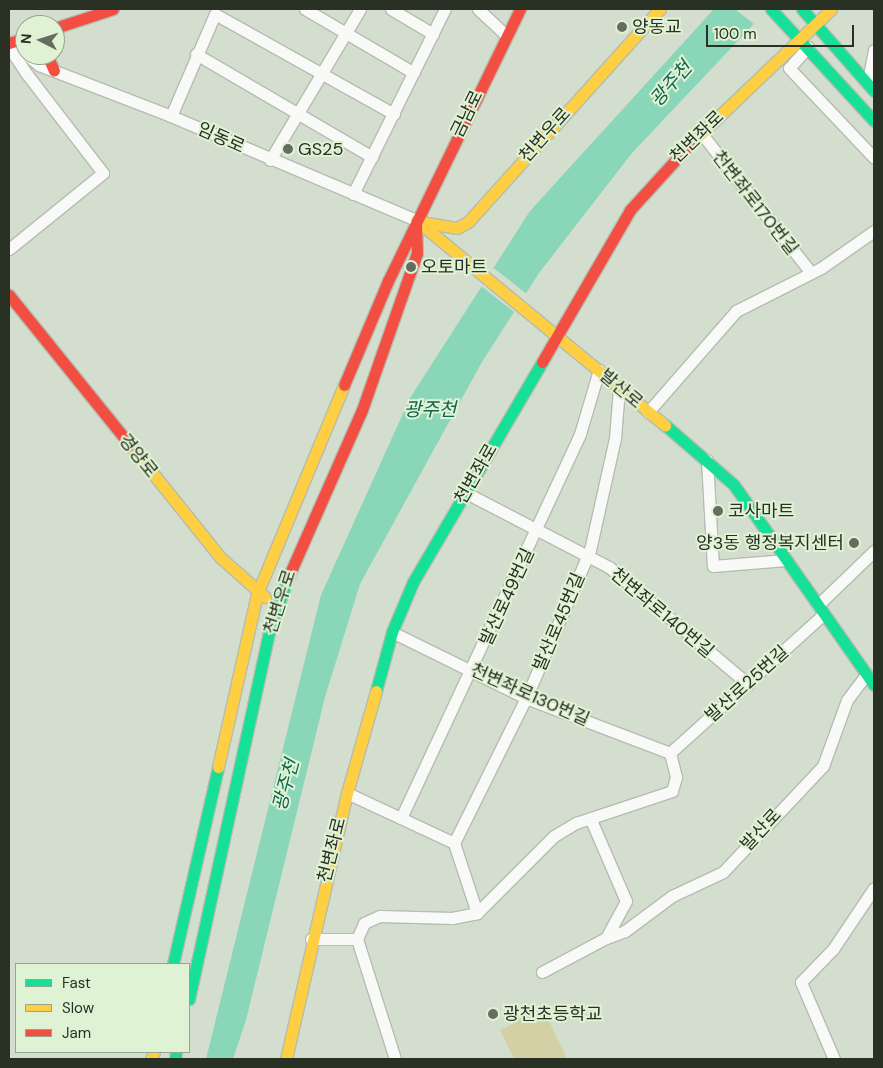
<!DOCTYPE html>
<html>
<head>
<meta charset="utf-8">
<style>
  body { margin:0 }
  #map { position:relative; width:883px; height:1068px; overflow:hidden; background:#d4dece; font-family:"DM Sans","Noto Sans KR",sans-serif }
  div>[style] { position:absolute }
  .green>* { inset:0; background:#d4d0a5 }
  .water>* { inset:0; background:#8ad6b9 }
  .pier>* { inset:0; background:#d4dece; transform-origin:0 0 }
  .roads { filter:drop-shadow(1px 0 #b5bcb0) drop-shadow(-1px 0 #b5bcb0) drop-shadow(0 1px #b5bcb0) drop-shadow(0 -1px #b5bcb0) }
  .street>* { height:11px; margin:-5.5px; padding:0 5.5px; transform-origin:5.5px; border-radius:5.5px; background:#f9faf8 }
  .fast>* { height:11px; margin:-5.5px; padding:0 5.5px; transform-origin:5.5px; border-radius:5.5px; background:#16e098 }
  .slow>* { height:11px; margin:-5.5px; padding:0 5.5px; transform-origin:5.5px; border-radius:5.5px; background:#ffcf43 }
  .jam>* { height:11px; margin:-5.5px; padding:0 5.5px; transform-origin:5.5px; border-radius:5.5px; background:#f24e42 }
  .dots>* { width:14px; height:14px; translate:-50% -50%; box-sizing:border-box; border:2px solid #e0f2d4; border-radius:50% }
  span { translate:-50% -50%; white-space:nowrap; text-align:center; line-height:1.15; -webkit-text-stroke:4px #e0f2d4; paint-order:stroke }
  .poi-label { font-size:18px; color:#293024 }
  .left { translate:0 -50%; text-align:left }
  .right { translate:-100% -50%; text-align:right }
  .street-label { font-size:18px; color:#293024 }
  .water-label { font-size:19px; color:#11654e; font-style:italic }
  .frame { position:absolute; inset:0; border:10px solid #293024; pointer-events:none }
  .legend { position:absolute; left:15px; top:963px; width:175px; height:90px; box-sizing:border-box; background:#e0f2d4; border:1px solid #97a48e; margin:0; padding:6px 9px; list-style:none; font-size:15px; color:#293024 }
  .legend li { display:flex; align-items:center; gap:10px; height:25px }
  .legend b { width:25px; border:1px solid #97a48e }
  .north { position:absolute; left:15px; top:15px; width:50px; height:50px; box-sizing:border-box; background:#e0f2d4; border:1px solid #97a48e; border-radius:50%; rotate:275deg; font-size:14px; font-weight:700; line-height:20px; text-align:center; color:#293024 }
  .north::after { content:''; display:block; margin:auto; width:18px; height:22px; background:#656d60; clip-path:polygon(50% 0,100% 100%,50% 72%,0 100%) }
  .scale { position:absolute; left:706px; top:25px; width:148px; height:22px; box-sizing:border-box; border:2px solid #293024; border-top:0; padding-left:6px; font-size:15px; line-height:18px; white-space:nowrap; color:#293024; -webkit-text-stroke:4px #e0f2d4; paint-order:stroke }
</style>
</head>
<body>
<div id="map">
  <div class="green">
    <div style="clip-path:polygon(543px 1008px,567px 1059px,514px 1059px,500px 1030px)"></div>
  </div>
  <div class="water">
    <div style="clip-path:polygon(714px 9px,768px 9px,632px 153px,539px 273px,482px 362px,360px 584px,325px 697px,246px 1020px,233px 1059px,206px 1059px,321px 595px,410px 398px,530px 211px)"></div>
  </div>
  <div class="pier">
    <div style="clip-path:polygon(735px 9px,770px 9px,755px 25px)"></div>
    <div style="left:491px;top:266px;width:47px;height:22px;rotate:38deg"></div>
  </div>
  <div class="roads">
    <div class="street">
      <div style="left:305px;top:9px;width:126px;rotate:30.4deg"></div>
      <div style="left:391px;top:9px;width:49px;rotate:30.8deg"></div>
      <div style="left:478px;top:9px;width:38px;rotate:43deg"></div>
      <div style="left:808px;top:47px;width:28px;rotate:132deg"></div>
      <div style="left:789px;top:68px;width:124px;rotate:46.6deg"></div>
      <div style="left:874px;top:50px;width:21px;rotate:101deg"></div>
      <div style="left:870px;top:71px;width:13px;rotate:72deg"></div>
      <div style="left:196px;top:54px;width:204px;rotate:30.3deg"></div>
      <div style="left:27px;top:55px;width:16px;rotate:40deg"></div>
      <div style="left:39px;top:65px;width:142px;rotate:21.1deg"></div>
      <div style="left:171px;top:116px;width:266px;rotate:23deg"></div>
      <div style="left:171px;top:116px;width:111px;rotate:-66.7deg"></div>
      <div style="left:215px;top:14px;width:205px;rotate:29.2deg"></div>
      <div style="left:701px;top:133px;width:178px;rotate:51.8deg"></div>
      <div style="left:270px;top:160px;width:176px;rotate:-59.2deg"></div>
      <div style="left:353px;top:194px;width:207px;rotate:-63.6deg"></div>
      <div style="left:9px;top:249px;width:121px;rotate:-39deg"></div>
      <div style="left:103px;top:173px;width:126px;rotate:-127.6deg"></div>
      <div style="left:26px;top:73px;width:20px;rotate:-123deg"></div>
      <div style="left:15px;top:56px;width:14px;rotate:-94deg"></div>
      <div style="left:648px;top:412px;width:134px;rotate:-48.9deg"></div>
      <div style="left:736px;top:311px;width:95px;rotate:-26.8deg"></div>
      <div style="left:821px;top:268px;width:65px;rotate:-34.9deg"></div>
      <div style="left:707px;top:460px;width:106px;rotate:86.8deg"></div>
      <div style="left:713px;top:566px;width:73px;rotate:-4.7deg"></div>
      <div style="left:466px;top:493px;width:161px;rotate:27.4deg"></div>
      <div style="left:609px;top:567px;width:182px;rotate:40.1deg"></div>
      <div style="left:818px;top:605px;width:78px;rotate:-44deg"></div>
      <div style="left:392px;top:632px;width:149px;rotate:26.2deg"></div>
      <div style="left:526px;top:698px;width:154px;rotate:20.9deg"></div>
      <div style="left:670px;top:753px;width:207px;rotate:-42.1deg"></div>
      <div style="left:347px;top:793px;width:118px;rotate:25deg"></div>
      <div style="left:454px;top:843px;width:74px;rotate:71.8deg"></div>
      <div style="left:401px;top:818px;width:424px;rotate:-65deg"></div>
      <div style="left:580px;top:434px;width:67px;rotate:-73.5deg"></div>
      <div style="left:454px;top:843px;width:162px;rotate:-63.6deg"></div>
      <div style="left:526px;top:698px;width:161px;rotate:-66.6deg"></div>
      <div style="left:590px;top:550px;width:115px;rotate:-77.4deg"></div>
      <div style="left:615px;top:438px;width:50px;rotate:-85.4deg"></div>
      <div style="left:606px;top:938px;width:20px;rotate:-20deg"></div>
      <div style="left:625px;top:931px;width:59px;rotate:-36.7deg"></div>
      <div style="left:672px;top:896px;width:56px;rotate:-25.2deg"></div>
      <div style="left:723px;top:872px;width:146px;rotate:-46.7deg"></div>
      <div style="left:823px;top:766px;width:70px;rotate:-70deg"></div>
      <div style="left:847px;top:700px;width:31px;rotate:-53deg"></div>
      <div style="left:311px;top:939px;width:46px"></div>
      <div style="left:357px;top:939px;width:17px;rotate:-66deg"></div>
      <div style="left:364px;top:923px;width:17px;rotate:-24deg"></div>
      <div style="left:380px;top:916px;width:72px;rotate:1.6deg"></div>
      <div style="left:452px;top:918px;width:25px;rotate:-11deg"></div>
      <div style="left:477px;top:913px;width:109px;rotate:-45deg"></div>
      <div style="left:554px;top:836px;width:26px;rotate:-31deg"></div>
      <div style="left:576px;top:823px;width:101px;rotate:-18.4deg"></div>
      <div style="left:672px;top:791px;width:15px;rotate:-74deg"></div>
      <div style="left:676px;top:777px;width:25px;rotate:-104deg"></div>
      <div style="left:357px;top:939px;width:126px;rotate:72.4deg"></div>
      <div style="left:542px;top:972px;width:72px;rotate:-28deg"></div>
      <div style="left:606px;top:938px;width:42px;rotate:-61.6deg"></div>
      <div style="left:626px;top:901px;width:90px;rotate:-113.4deg"></div>
      <div style="left:834px;top:1059px;width:84px;rotate:-113.2deg"></div>
      <div style="left:801px;top:982px;width:46px;rotate:-45.9deg"></div>
      <div style="left:833px;top:949px;width:73px;rotate:-56.1deg"></div>
    </div>
    <div class="fast">
      <div style="left:771px;top:9px;width:152px;rotate:47.4deg"></div>
      <div style="left:802px;top:9px;width:109px;rotate:48.7deg"></div>
      <div style="left:665px;top:425px;width:91px;rotate:41deg"></div>
      <div style="left:734px;top:485px;width:244px;rotate:55deg"></div>
      <div style="left:376px;top:691px;width:61px;rotate:-74.8deg"></div>
      <div style="left:392px;top:632px;width:54px;rotate:-67.2deg"></div>
      <div style="left:413px;top:582px;width:255px;rotate:-59.6deg"></div>
      <div style="left:173px;top:964px;width:202px;rotate:-77.1deg"></div>
      <div style="left:189px;top:999px;width:376px;rotate:-77.7deg"></div>
      <div style="left:269px;top:632px;width:55px;rotate:-70.9deg"></div>
      <div style="left:175px;top:1059px;width:7px;rotate:-82deg"></div>
    </div>
    <div class="slow">
      <div style="left:691px;top:143px;width:194px;rotate:-43.7deg"></div>
      <div style="left:416px;top:220px;width:323px;rotate:39.5deg"></div>
      <div style="left:416px;top:221px;width:42px;rotate:9.7deg"></div>
      <div style="left:457px;top:228px;width:13px;rotate:-29deg"></div>
      <div style="left:468px;top:222px;width:287px;rotate:-48deg"></div>
      <div style="left:130px;top:445px;width:145px;rotate:51.2deg"></div>
      <div style="left:221px;top:558px;width:59px;rotate:41.6deg"></div>
      <div style="left:218px;top:767px;width:177px;rotate:-77.3deg"></div>
      <div style="left:257px;top:594px;width:226px;rotate:-67.4deg"></div>
      <div style="left:151px;top:1059px;width:8px;rotate:-67deg"></div>
      <div style="left:286px;top:1059px;width:273px;rotate:-77.1deg"></div>
      <div style="left:347px;top:793px;width:106px;rotate:-74.1deg"></div>
    </div>
    <div class="jam">
      <div style="left:55px;top:28px;width:61px;rotate:-18.1deg"></div>
      <div style="left:9px;top:43px;width:17px;rotate:-17deg"></div>
      <div style="left:47px;top:55px;width:17px;rotate:66deg"></div>
      <div style="left:9px;top:295px;width:193px;rotate:51.1deg"></div>
      <div style="left:542px;top:362px;width:176px;rotate:-59.9deg"></div>
      <div style="left:630px;top:210px;width:91px;rotate:-47.7deg"></div>
      <div style="left:344px;top:385px;width:113px;rotate:-67.1deg"></div>
      <div style="left:388px;top:281px;width:302px;rotate:-64.1deg"></div>
      <div style="left:287px;top:580px;width:186px;rotate:-66.2deg"></div>
      <div style="left:362px;top:410px;width:166px;rotate:-70.7deg"></div>
      <div style="left:417px;top:253px;width:28px;rotate:-92deg"></div>
    </div>
  </div>
  <div class="dots">
    <div style="left:622px;top:27px;background:#656d60"></div>
    <div style="left:288px;top:149px;background:#656d60"></div>
    <div style="left:411px;top:267px;background:#656d60"></div>
    <div style="left:718px;top:511px;background:#656d60"></div>
    <div style="left:854px;top:543px;background:#656d60"></div>
    <div style="left:493px;top:1014px;background:#656d60"></div>
  </div>
  <div class="poi-label">
    <span class="left" style="left:632px;top:27px">양동교</span>
    <span class="left" style="left:298px;top:149px">GS25</span>
    <span class="left" style="left:421px;top:267px">오토마트</span>
    <span class="left" style="left:728px;top:511px">코사마트</span>
    <span class="right" style="left:844px;top:543px">양3동 행정복지센터</span>
    <span class="left" style="left:503px;top:1014px">광천초등학교</span>
  </div>
  <div class="street-label">
    <span style="left:467px;top:114px;rotate:-64deg">금남로</span>
    <span style="left:545px;top:135px;rotate:-48deg">천변우로</span>
    <span style="left:697px;top:137px;rotate:-44deg">천변좌로</span>
    <span style="left:221px;top:138px;rotate:24deg">임동로</span>
    <span style="left:755px;top:203px;rotate:52deg">천변좌로170번길</span>
    <span style="left:621px;top:389px;rotate:40deg">발산로</span>
    <span style="left:138px;top:456px;rotate:51deg">경양로</span>
    <span style="left:476px;top:474px;rotate:-60deg">천변좌로</span>
    <span style="left:507px;top:597px;rotate:-65deg">발산로49번길</span>
    <span style="left:280px;top:602px;rotate:-72deg">천변우로</span>
    <span style="left:662px;top:613px;rotate:40deg">천변좌로140번길</span>
    <span style="left:559px;top:622px;rotate:-67deg">발산로45번길</span>
    <span style="left:747px;top:684px;rotate:-42deg">발산로25번길</span>
    <span style="left:530px;top:695px;rotate:24deg">천변좌로130번길</span>
    <span style="left:761px;top:830px;rotate:-47deg">발산로</span>
    <span style="left:332px;top:850px;rotate:-76deg">천변좌로</span>
  </div>
  <div class="water-label">
    <span style="left:671px;top:84px;rotate:-49deg">광주천</span>
    <span style="left:430px;top:410px">광주천</span>
    <span style="left:286px;top:785px;rotate:-75deg">광주천</span>
  </div>
  <div class="frame"></div>
  <ul class="legend">
  <li><b style="height:6px;background:#16e098"></b>Fast</li>
  <li><b style="height:6px;background:#ffcf43"></b>Slow</li>
  <li><b style="height:6px;background:#f24e42"></b>Jam</li>
  </ul>
  <div class="north">N</div>
  <div class="scale">100 m</div>
</div>
</body>
</html>
